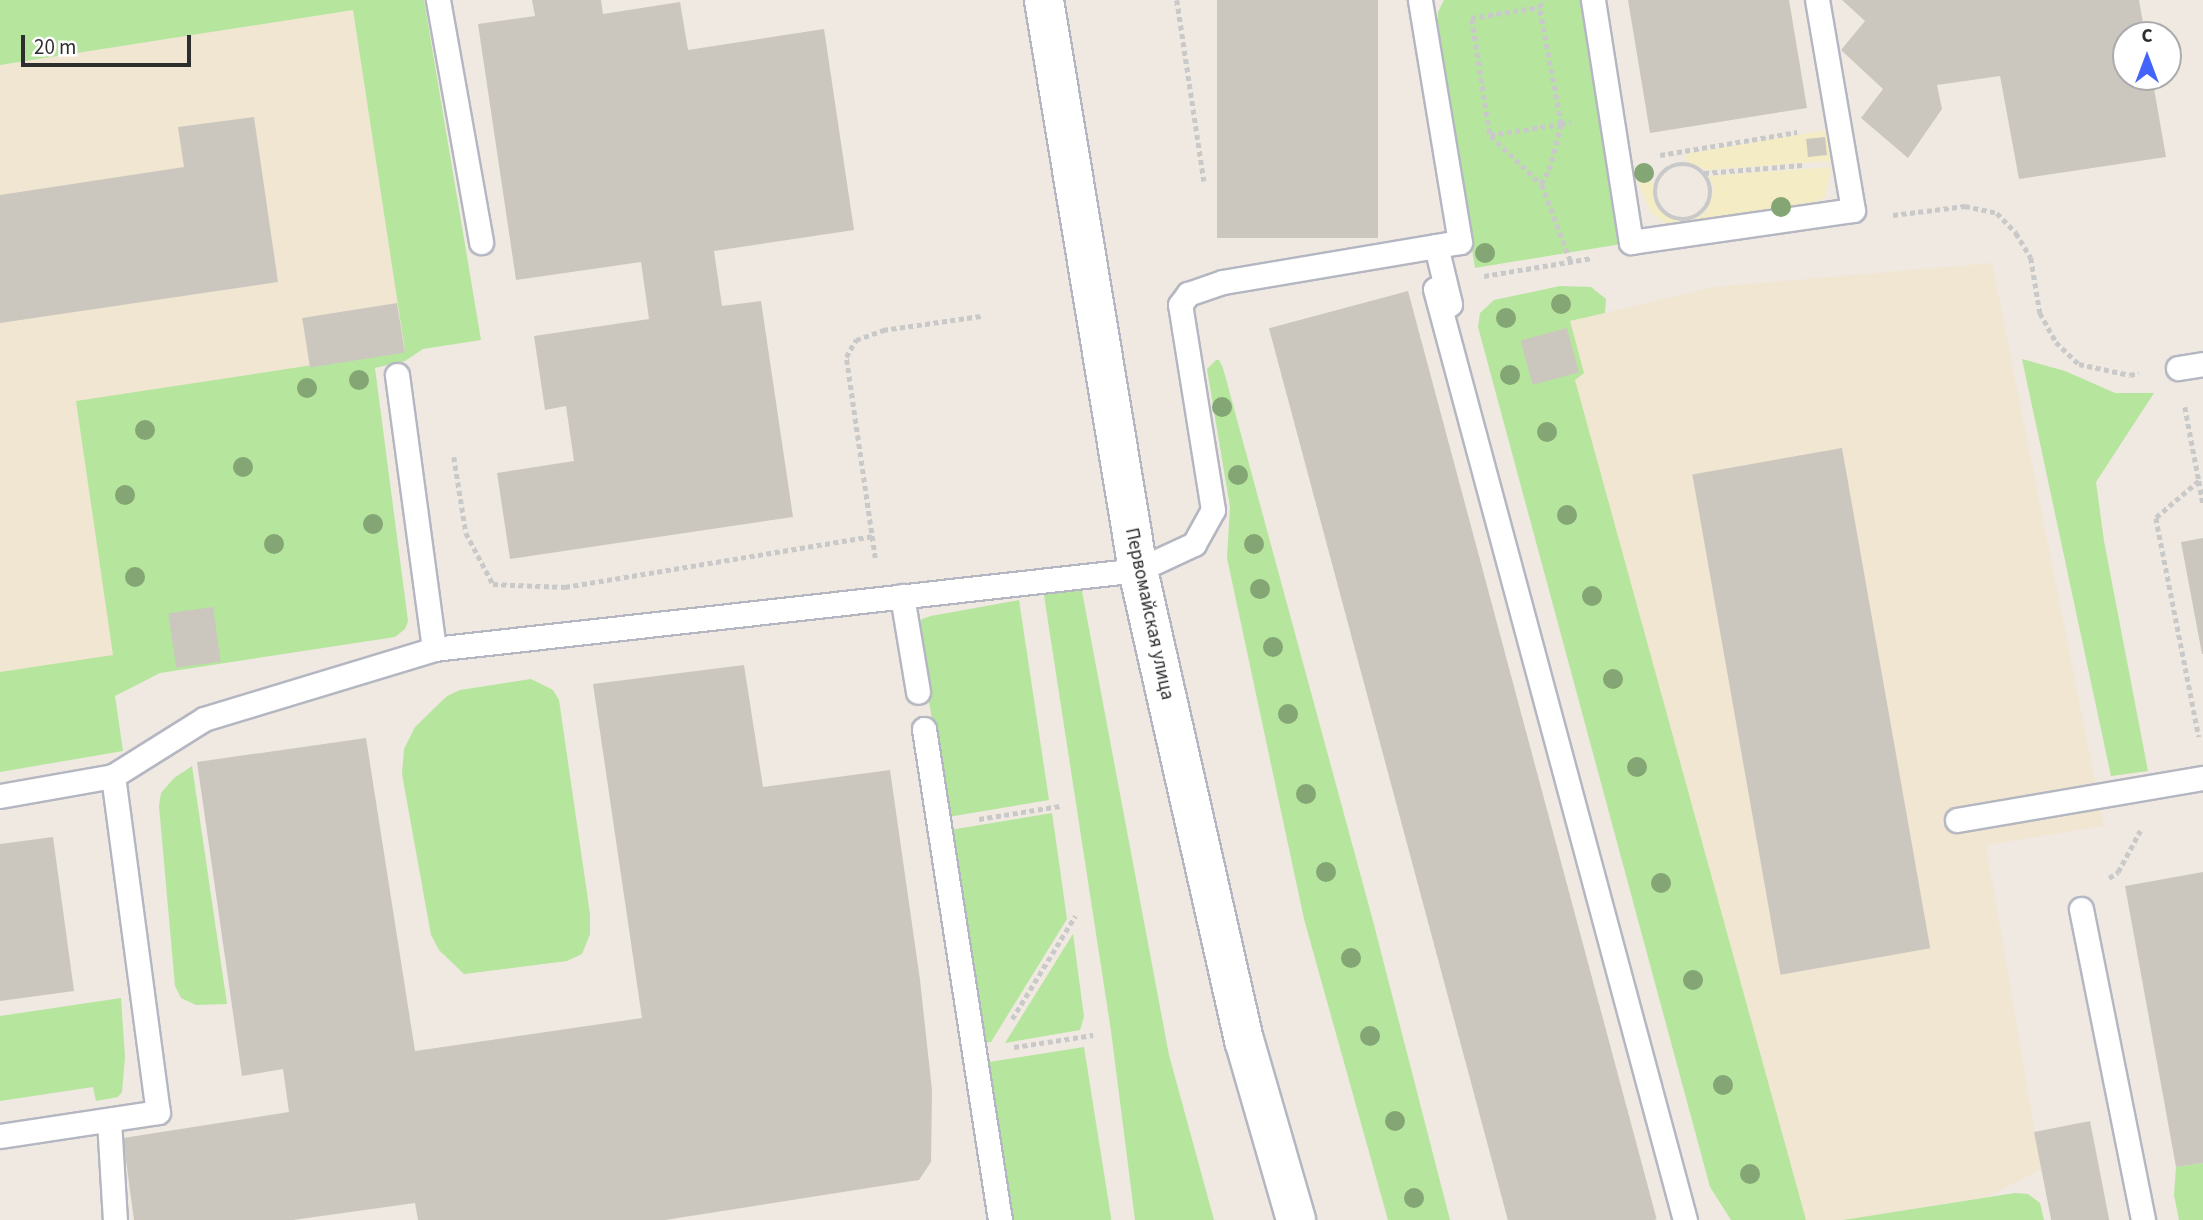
<!DOCTYPE html>
<html>
<head>
<meta charset="utf-8">
<style>
  body { margin:0 }
  #map { position:relative; width:2203px; height:1220px; overflow:hidden; background:#efe9e1; font-family:"Source Sans 3",sans-serif }
  div>[style] { position:absolute }
  .education>* { inset:0; background:#f0e6d1 }
  .green>* { inset:0; background:#b6e59e; transform-origin:0 0 }
  .sand>* { inset:0; background:#f3ecc5 }
  .building>* { inset:0; background:#cbc7bf; transform-origin:0 0 }
  .path>* { height:4.5px; margin-top:-2.25px; transform-origin:0; background:repeating-linear-gradient(90deg,#c9c9c9 0 5px,transparent 0 8.5px) }
  .path>.ring { margin:-2.25px; padding:0; box-sizing:content-box; background:none; border:4.5px solid #c9c9c9; border-radius:50% }
  .roads { filter:drop-shadow(2px 0 #b4b7c1) drop-shadow(-2px 0 #b4b7c1) drop-shadow(0 2px #b4b7c1) drop-shadow(0 -2px #b4b7c1) }
  .service>* { height:23px; margin:-11.5px; padding:0 11.5px; transform-origin:11.5px; border-radius:11.5px; background:#fff }
  .secondary>* { height:38px; margin:-19px; padding:0 19px; transform-origin:19px; border-radius:19px; background:#fff }
  .trees>* { width:20px; height:20px; margin:-10px; border-radius:50%; background:#84a574 }
  span { translate:-50% -50%; white-space:nowrap; text-align:center; line-height:1.15; -webkit-text-stroke:5px #fff; paint-order:stroke }
  .street-label { font-size:19px; color:#2e2e2e }
  .north { position:absolute; left:2112px; top:21px; width:70px; height:70px; box-sizing:border-box; background:#fff; border:2px solid #ababab; border-radius:50%; rotate:0deg; font-size:19px; font-weight:700; line-height:28px; text-align:center; color:#2e2e2e }
  .north::after { content:''; display:block; margin:auto; width:24px; height:32px; background:#4264fb; clip-path:polygon(50% 0,100% 100%,50% 72%,0 100%) }
  .scale { position:absolute; left:21px; top:35px; width:170px; height:32px; box-sizing:border-box; border:4px solid #2e2e2e; border-top:0; padding-left:9px; font-size:21px; line-height:24px; white-space:nowrap; color:#2e2e2e; -webkit-text-stroke:5px #fff; paint-order:stroke }
</style>
</head>
<body>
<div id="map">
  <div class="education">
    <div style="clip-path:polygon(353px 10px,405px 352px,76px 401px,114px 656px,0 672px,0 65px)"></div>
    <div style="clip-path:polygon(1992px 263px,2104px 826px,1986px 845px,2041px 1169px,1987px 1197px,1843px 1220px,1806px 1220px,1574px 379px,1570px 321px,1714px 287px)"></div>
  </div>
  <div class="green">
    <div style="clip-path:polygon(0 0,424px 0,481px 340px,423px 349px,405px 361px,375px 368px,408px 621px,405px 629px,395px 637px,160px 673px,115px 696px,123px 751px,0 772px,0 672px,113px 655px,76px 401px,405px 351px,353px 10px,0 65px)"></div>
    <div style="clip-path:polygon(1444px 0,1580px 0,1621px 244px,1475px 268px,1437px 26px,1438px 12px)"></div>
    <div style="clip-path:polygon(1560px 286px,1591px 287px,1606px 299px,1605px 313px,1570px 321px,1584px 373px,1575px 380px,1806px 1220px,1731px 1220px,1710px 1187px,1478px 327px,1480px 313px,1494px 300px)"></div>
    <div style="clip-path:polygon(2022px 359px,2065px 371px,2115px 393px,2154px 393px,2096px 482px,2104px 541px,2148px 771px,2111px 776px)"></div>
    <div style="clip-path:polygon(1216px 360px,1219px 360px,1223px 368px,1373px 921px,1450px 1220px,1388px 1220px,1304px 919px,1227px 558px,1230px 507px,1207px 369px)"></div>
    <div style="clip-path:polygon(1081px 586px,1169px 1055px,1214px 1220px,1135px 1220px,1111px 1031px,1043px 589px)"></div>
    <div style="clip-path:polygon(1019px 600px,1049px 800px,948px 817px,918px 634px,919px 625px,922px 619px,931px 616px)"></div>
    <div style="clip-path:polygon(531px 679px,553px 690px,559px 700px,590px 914px,590px 934px,582px 954px,567px 961px,464px 974px,439px 950px,431px 935px,402px 774px,404px 749px,415px 727px,447px 696px,460px 690px)"></div>
    <div style="clip-path:polygon(192px 766px,227px 1004px,196px 1005px,181px 998px,175px 986px,159px 806px,161px 793px,174px 778px)"></div>
    <div style="clip-path:polygon(1052px 813px,1067px 919px,991px 1042px,983px 1043px,950px 830px)"></div>
    <div style="clip-path:polygon(1073px 934px,1084px 1017px,1080px 1030px,1005px 1043px)"></div>
    <div style="clip-path:polygon(121px 998px,125px 1057px,122px 1092px,118px 1097px,96px 1101px,93px 1087px,0 1101px,0 1016px)"></div>
    <div style="left:1084px;top:1047px;width:175px;height:98px;rotate:81deg"></div>
    <div style="clip-path:polygon(2203px 1163px,2203px 1220px,2179px 1220px,2174px 1195px,2176px 1167px)"></div>
    <div style="clip-path:polygon(2015px 1193px,2028px 1194px,2040px 1203px,2044px 1220px,1843px 1220px)"></div>
  </div>
  <div class="sand">
    <div style="clip-path:polygon(1826px 130px,1831px 161px,1706px 170px,1687px 162px,1685px 154px)"></div>
    <div style="clip-path:polygon(1831px 167px,1825px 197px,1805px 209px,1669px 225px,1651px 213px,1638px 182px,1652px 181px,1658px 208px,1670px 218px,1683px 222px,1701px 216px,1707px 211px,1714px 189px,1709px 176px)"></div>
  </div>
  <div class="building">
    <div style="clip-path:polygon(532px 0,601px 0,603px 14px,680px 2px,688px 50px,824px 29px,854px 230px,714px 251px,722px 306px,761px 301px,793px 517px,510px 559px,497px 473px,574px 461px,566px 406px,545px 410px,534px 336px,649px 319px,641px 262px,516px 280px,478px 24px,535px 16px)"></div>
    <div style="left:1217px;top:0;width:161px;height:238px"></div>
    <div style="clip-path:polygon(1628px 0,1789px 0,1807px 108px,1650px 133px)"></div>
    <div style="clip-path:polygon(1842px 0,2139px 0,2145px 35px,2126px 35px,2126px 77px,2152px 77px,2166px 157px,2019px 179px,2000px 76px,1937px 85px,1942px 109px,1908px 158px,1861px 118px,1883px 89px,1841px 50px,1865px 21px)"></div>
    <div style="clip-path:polygon(254px 117px,278px 282px,0 323px,0 195px,184px 167px,178px 127px)"></div>
    <div style="left:1825px;top:137px;width:18px;height:19px;rotate:84deg"></div>
    <div style="left:1408px;top:291px;width:961px;height:144px;rotate:75deg"></div>
    <div style="left:397px;top:303px;width:50px;height:96px;rotate:81deg"></div>
    <div style="left:1567px;top:328px;width:46px;height:48px;rotate:75deg"></div>
    <div style="left:1842px;top:448px;width:508px;height:152px;rotate:80deg"></div>
    <div style="clip-path:polygon(2203px 538px,2203px 654px,2202px 654px,2181px 542px)"></div>
    <div style="left:213px;top:607px;width:55px;height:45px;rotate:82deg"></div>
    <div style="clip-path:polygon(744px 665px,763px 787px,890px 770px,920px 980px,932px 1090px,931px 1162px,919px 1180px,665px 1220px,418px 1220px,415px 1203px,293px 1220px,134px 1220px,123px 1138px,289px 1112px,283px 1069px,242px 1076px,197px 762px,366px 738px,415px 1051px,642px 1018px,593px 684px)"></div>
    <div style="clip-path:polygon(53px 837px,74px 991px,0 1001px,0 844px)"></div>
    <div style="clip-path:polygon(2203px 872px,2203px 1163px,2176px 1167px,2125px 886px)"></div>
    <div style="left:2090px;top:1121px;width:101px;height:57px;rotate:79deg"></div>
  </div>
  <div class="path">
    <div style="left:1177px;top:0;width:183px;rotate:81.5deg"></div>
    <div style="left:1471px;top:18px;width:69px;rotate:-9.2deg"></div>
    <div style="left:1472px;top:19px;width:117px;rotate:81.2deg"></div>
    <div style="left:1490px;top:135px;width:72px;rotate:-8.8deg"></div>
    <div style="left:1561px;top:124px;width:119px;rotate:-100.6deg"></div>
    <div style="left:1539px;top:7px;width:9px;rotate:-54deg"></div>
    <div style="left:1491px;top:136px;width:69px;rotate:43.8deg"></div>
    <div style="left:1660px;top:155px;width:139px;rotate:-9.5deg"></div>
    <div class="ring" style="left:1655px;top:164px;width:51.5px;height:51.5px"></div>
    <div style="left:1704px;top:173px;width:99px;rotate:-4.6deg"></div>
    <div style="left:1893px;top:215px;width:73px;rotate:-7.1deg"></div>
    <div style="left:1965px;top:206px;width:33px;rotate:12deg"></div>
    <div style="left:1997px;top:213px;width:28px;rotate:46deg"></div>
    <div style="left:2016px;top:233px;width:29px;rotate:59deg"></div>
    <div style="left:2031px;top:258px;width:56px;rotate:80.7deg"></div>
    <div style="left:2040px;top:313px;width:33px;rotate:61deg"></div>
    <div style="left:2056px;top:342px;width:32px;rotate:44deg"></div>
    <div style="left:2079px;top:364px;width:52px;rotate:12.2deg"></div>
    <div style="left:2130px;top:375px;width:9px;rotate:-13deg"></div>
    <div style="left:1570px;top:261px;width:82px;rotate:-110.6deg"></div>
    <div style="left:1541px;top:184px;width:16px;rotate:-60deg"></div>
    <div style="left:1549px;top:170px;width:48px;rotate:-75.4deg"></div>
    <div style="left:1561px;top:124px;width:10px;rotate:-11deg"></div>
    <div style="left:1484px;top:276px;width:110px;rotate:-9.4deg"></div>
    <div style="left:2185px;top:407px;width:75px;rotate:79.3deg"></div>
    <div style="left:2199px;top:481px;width:57px;rotate:139.3deg"></div>
    <div style="left:2156px;top:518px;width:223px;rotate:78.9deg"></div>
    <div style="left:454px;top:457px;width:77px;rotate:81deg"></div>
    <div style="left:466px;top:533px;width:58px;rotate:62.1deg"></div>
    <div style="left:493px;top:584px;width:72px;rotate:2.4deg"></div>
    <div style="left:565px;top:587px;width:311px;rotate:-9.4deg"></div>
    <div style="left:2199px;top:481px;width:23px;rotate:80deg"></div>
    <div style="left:875px;top:558px;width:203px;rotate:-98.2deg"></div>
    <div style="left:846px;top:357px;width:20px;rotate:-60deg"></div>
    <div style="left:856px;top:340px;width:29px;rotate:-20deg"></div>
    <div style="left:883px;top:330px;width:99px;rotate:-8.1deg"></div>
    <div style="left:979px;top:819px;width:82px;rotate:-9.1deg"></div>
    <div style="left:2109px;top:878px;width:11px;rotate:-34deg"></div>
    <div style="left:2118px;top:872px;width:47px;rotate:-61.8deg"></div>
    <div style="left:1012px;top:1019px;width:121px;rotate:-58.5deg"></div>
    <div style="left:1014px;top:1047px;width:80px;rotate:-8.6deg"></div>
  </div>
  <div class="roads">
    <div class="service">
      <div style="left:438px;top:0;width:246px;rotate:79.9deg"></div>
      <div style="left:1593px;top:0;width:245px;rotate:81.1deg"></div>
      <div style="left:1631px;top:242px;width:224px;rotate:-8.2deg"></div>
      <div style="left:1853px;top:210px;width:213px;rotate:-99.7deg"></div>
      <div style="left:1436px;top:246px;width:60px;rotate:76.4deg"></div>
      <div style="left:1435px;top:289px;width:964px;rotate:74.97deg"></div>
      <div style="left:2178px;top:368px;width:25px;rotate:-9deg"></div>
      <div style="left:397px;top:375px;width:276px;rotate:82.3deg"></div>
      <div style="left:902px;top:596px;width:97px;rotate:80.5deg"></div>
      <div style="left:924px;top:729px;width:497px;rotate:81.2deg"></div>
      <div style="left:113px;top:776px;width:107px;rotate:-32.1deg"></div>
      <div style="left:204px;top:719px;width:240px;rotate:-16.9deg"></div>
      <div style="left:434px;top:649px;width:708px;rotate:-6.4deg"></div>
      <div style="left:1138px;top:570px;width:62px;rotate:-24.9deg"></div>
      <div style="left:1194px;top:544px;width:39px;rotate:-61deg"></div>
      <div style="left:1213px;top:510px;width:208px;rotate:-99.1deg"></div>
      <div style="left:1180px;top:305px;width:14px;rotate:-54deg"></div>
      <div style="left:1188px;top:294px;width:37px;rotate:-19deg"></div>
      <div style="left:1223px;top:282px;width:240px;rotate:-9.6deg"></div>
      <div style="left:1460px;top:242px;width:245px;rotate:-99.4deg"></div>
      <div style="left:0;top:796px;width:115px;rotate:-10deg"></div>
      <div style="left:113px;top:776px;width:339px;rotate:82.4deg"></div>
      <div style="left:158px;top:1112px;width:160px;rotate:171.4deg"></div>
      <div style="left:1957px;top:820px;width:250px;rotate:-9.7deg"></div>
      <div style="left:2081px;top:909px;width:317px;rotate:78.7deg"></div>
      <div style="left:109px;top:1120px;width:100px;rotate:86.6deg"></div>
    </div>
    <div class="secondary">
      <div style="left:1044px;top:0;width:578px;rotate:80.64deg"></div>
      <div style="left:1138px;top:570px;width:485px;rotate:77.3deg"></div>
      <div style="left:1245px;top:1043px;width:184px;rotate:73.9deg"></div>
    </div>
  </div>
  <div class="trees">
    <div style="left:1644px;top:173px"></div>
    <div style="left:1781px;top:207px"></div>
    <div style="left:1485px;top:253px"></div>
    <div style="left:1561px;top:304px"></div>
    <div style="left:1506px;top:318px"></div>
    <div style="left:1510px;top:375px"></div>
    <div style="left:359px;top:380px"></div>
    <div style="left:307px;top:388px"></div>
    <div style="left:1222px;top:407px"></div>
    <div style="left:145px;top:430px"></div>
    <div style="left:1547px;top:432px"></div>
    <div style="left:243px;top:467px"></div>
    <div style="left:1238px;top:475px"></div>
    <div style="left:125px;top:495px"></div>
    <div style="left:1567px;top:515px"></div>
    <div style="left:373px;top:524px"></div>
    <div style="left:274px;top:544px"></div>
    <div style="left:1254px;top:544px"></div>
    <div style="left:135px;top:577px"></div>
    <div style="left:1260px;top:589px"></div>
    <div style="left:1592px;top:596px"></div>
    <div style="left:1273px;top:647px"></div>
    <div style="left:1613px;top:679px"></div>
    <div style="left:1288px;top:714px"></div>
    <div style="left:1637px;top:767px"></div>
    <div style="left:1306px;top:794px"></div>
    <div style="left:1326px;top:872px"></div>
    <div style="left:1661px;top:883px"></div>
    <div style="left:1351px;top:958px"></div>
    <div style="left:1693px;top:980px"></div>
    <div style="left:1370px;top:1036px"></div>
    <div style="left:1723px;top:1085px"></div>
    <div style="left:1395px;top:1121px"></div>
    <div style="left:1750px;top:1174px"></div>
    <div style="left:1414px;top:1198px"></div>
  </div>
  <div class="street-label">
    <span style="left:1149px;top:614px;rotate:78deg">Первомайская улица</span>
  </div>
  <div class="north">С</div>
  <div class="scale">20 m</div>
</div>
</body>
</html>
